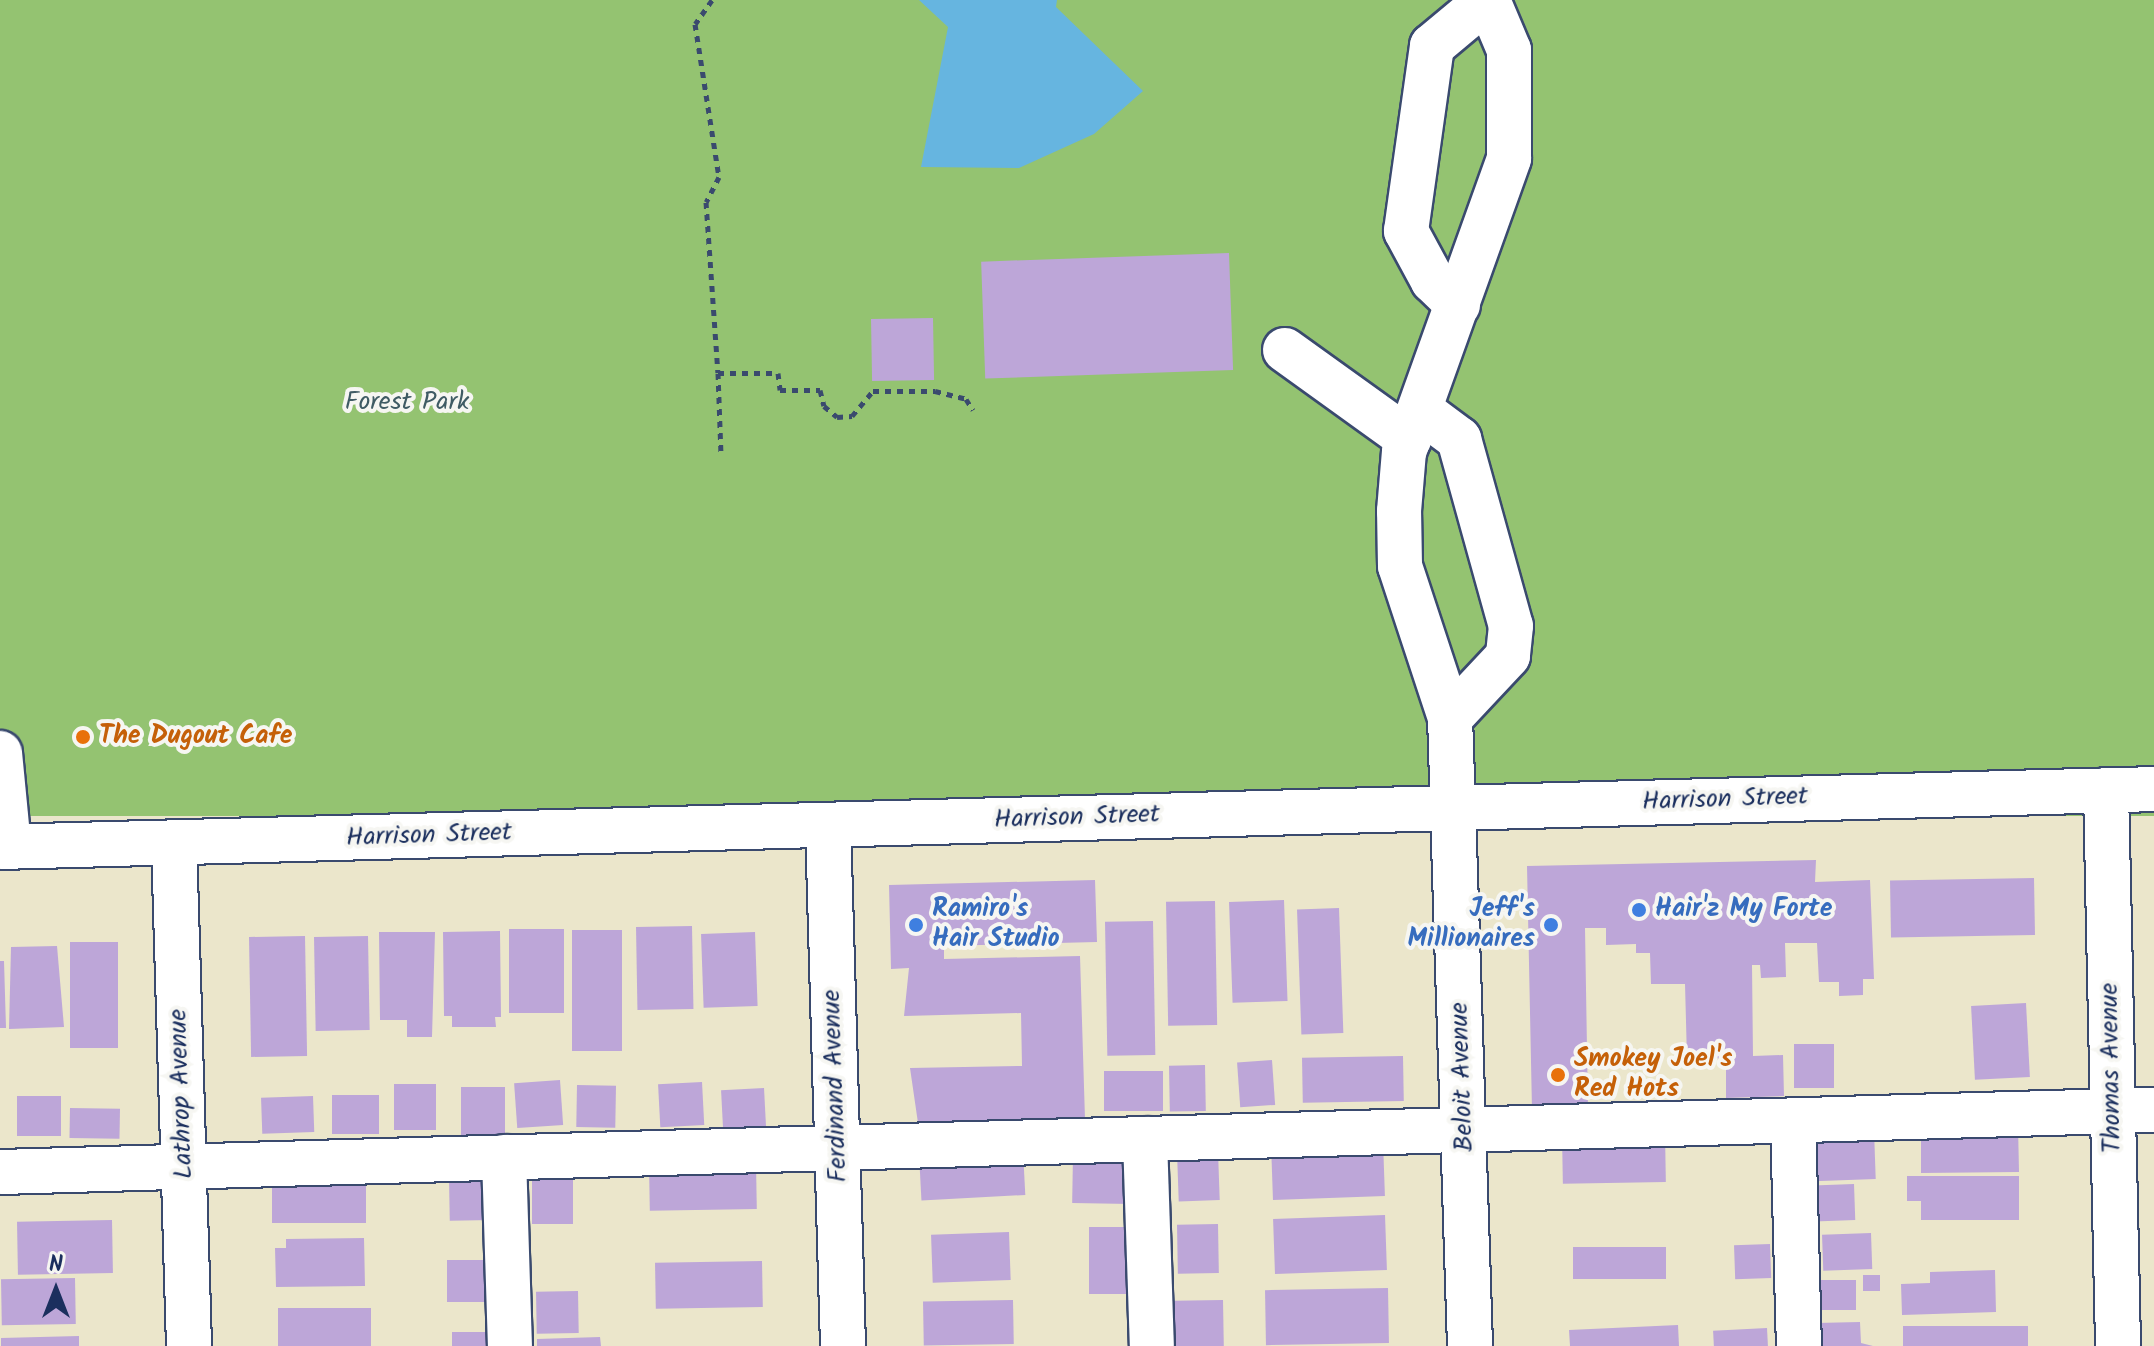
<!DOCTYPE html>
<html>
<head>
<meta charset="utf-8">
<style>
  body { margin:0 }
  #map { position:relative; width:2154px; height:1346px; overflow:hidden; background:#ebe6cb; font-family:Kalam,sans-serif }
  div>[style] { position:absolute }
  .green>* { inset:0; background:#94c371; transform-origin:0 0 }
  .water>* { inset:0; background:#66b5e0 }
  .building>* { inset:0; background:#bda6d8; transform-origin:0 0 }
  .path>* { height:5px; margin-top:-2.5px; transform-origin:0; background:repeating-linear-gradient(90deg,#3a4a6e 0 6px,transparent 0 12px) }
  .roads { filter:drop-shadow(2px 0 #3a4a6e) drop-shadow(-2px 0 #3a4a6e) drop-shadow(0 2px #3a4a6e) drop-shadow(0 -2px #3a4a6e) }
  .minor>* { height:44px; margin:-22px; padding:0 22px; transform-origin:22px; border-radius:22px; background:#fff }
  .dots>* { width:22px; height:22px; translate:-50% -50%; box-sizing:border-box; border:4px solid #f6f6f2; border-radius:50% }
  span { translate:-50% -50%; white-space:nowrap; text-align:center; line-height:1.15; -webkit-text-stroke:8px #f6f6f2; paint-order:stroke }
  .park-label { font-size:26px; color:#3f5b64 }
  .food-label { font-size:26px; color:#c56008; font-weight:700 }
  .left { translate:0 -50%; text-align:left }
  .street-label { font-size:26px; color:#1b2f5e }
  .shop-label { font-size:26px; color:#366cbe; font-weight:700 }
  .right { translate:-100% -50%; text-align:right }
  .north { position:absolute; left:16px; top:1250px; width:80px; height:80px; -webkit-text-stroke:6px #f6f6f2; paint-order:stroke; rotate:0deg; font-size:22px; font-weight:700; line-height:32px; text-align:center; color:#1b2f5e }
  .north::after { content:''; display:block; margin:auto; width:28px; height:36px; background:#1b2f5e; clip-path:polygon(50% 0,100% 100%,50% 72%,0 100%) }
</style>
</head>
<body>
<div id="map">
  <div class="green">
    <div style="left:0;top:0;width:2154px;height:816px"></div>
  </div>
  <div class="water">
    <div style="clip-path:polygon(919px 0,1057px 0,1056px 7px,1143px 91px,1094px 134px,1019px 168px,921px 167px,948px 27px)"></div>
  </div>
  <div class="building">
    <div style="left:1229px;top:253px;width:117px;height:248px;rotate:88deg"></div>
    <div style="left:933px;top:318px;width:62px;height:62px;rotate:89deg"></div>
    <div style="clip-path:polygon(1816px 860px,1815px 882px,1870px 880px,1874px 979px,1863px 979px,1863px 995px,1839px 996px,1839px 982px,1819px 982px,1817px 943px,1785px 943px,1786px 977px,1761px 978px,1760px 965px,1752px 965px,1753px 1056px,1783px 1055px,1784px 1096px,1726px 1098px,1726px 1058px,1687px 1059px,1685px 984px,1651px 984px,1650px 953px,1636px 953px,1636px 944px,1606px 945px,1606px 928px,1585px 928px,1588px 1109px,1532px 1110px,1527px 866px)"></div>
    <div style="left:2034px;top:878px;width:57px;height:144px;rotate:89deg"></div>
    <div style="clip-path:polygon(1095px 880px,1097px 942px,944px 946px,944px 959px,1080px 956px,1085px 1119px,918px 1123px,910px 1068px,1022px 1066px,1021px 1013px,904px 1016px,909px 968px,891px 969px,889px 885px)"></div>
    <div style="left:1284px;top:900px;width:101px;height:55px;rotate:88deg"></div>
    <div style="left:1215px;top:901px;width:124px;height:49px;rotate:89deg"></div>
    <div style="left:1339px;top:908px;width:125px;height:42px;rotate:88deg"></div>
    <div style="left:1153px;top:921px;width:134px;height:48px;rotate:89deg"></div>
    <div style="left:692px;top:926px;width:83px;height:56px;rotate:89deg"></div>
    <div style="left:509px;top:929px;width:55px;height:84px"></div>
    <div style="left:572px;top:930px;width:50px;height:121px"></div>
    <div style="clip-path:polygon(500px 931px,501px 1017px,495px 1017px,496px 1027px,452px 1027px,452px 1016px,444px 1016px,443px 932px)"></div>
    <div style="clip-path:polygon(379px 932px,435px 932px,432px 1037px,407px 1037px,407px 1020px,380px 1020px)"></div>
    <div style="left:755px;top:932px;width:74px;height:54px;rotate:88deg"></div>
    <div style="left:305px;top:936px;width:120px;height:56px;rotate:89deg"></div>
    <div style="left:368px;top:936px;width:94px;height:54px;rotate:89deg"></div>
    <div style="left:70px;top:942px;width:48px;height:106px"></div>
    <div style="clip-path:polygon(57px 946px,64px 1027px,9px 1029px,11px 947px)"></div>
    <div style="clip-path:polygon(0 961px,4px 961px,6px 1028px,0 1028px)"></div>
    <div style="left:2026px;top:1003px;width:74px;height:55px;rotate:87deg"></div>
    <div style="left:1794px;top:1044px;width:40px;height:44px"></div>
    <div style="left:1403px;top:1056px;width:45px;height:101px;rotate:89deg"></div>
    <div style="left:1272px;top:1060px;width:45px;height:35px;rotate:86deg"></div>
    <div style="left:1205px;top:1065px;width:46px;height:36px;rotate:89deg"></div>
    <div style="left:1104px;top:1071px;width:59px;height:40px"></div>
    <div style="left:560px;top:1080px;width:45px;height:46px;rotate:86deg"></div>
    <div style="left:702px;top:1082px;width:43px;height:44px;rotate:87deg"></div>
    <div style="left:394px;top:1084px;width:42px;height:46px"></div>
    <div style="left:577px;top:1085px;width:39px;height:42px;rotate:1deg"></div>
    <div style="left:461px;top:1087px;width:44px;height:48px"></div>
    <div style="left:764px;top:1088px;width:41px;height:43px;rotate:87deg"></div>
    <div style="left:332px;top:1095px;width:47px;height:39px"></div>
    <div style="left:17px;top:1096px;width:44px;height:40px"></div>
    <div style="left:313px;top:1096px;width:36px;height:52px;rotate:88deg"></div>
    <div style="left:70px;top:1108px;width:50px;height:30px;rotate:1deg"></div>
    <div style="clip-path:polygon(2018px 1125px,2019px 1172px,1921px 1173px,1921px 1135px)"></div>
    <div style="left:1874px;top:1130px;width:49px;height:62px;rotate:88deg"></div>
    <div style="left:1665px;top:1133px;width:49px;height:103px;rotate:89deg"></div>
    <div style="left:1383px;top:1141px;width:55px;height:112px;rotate:88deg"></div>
    <div style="left:1023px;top:1151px;width:44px;height:104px;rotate:87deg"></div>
    <div style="left:1218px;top:1151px;width:49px;height:41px;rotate:88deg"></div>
    <div style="left:1073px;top:1155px;width:59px;height:48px;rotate:1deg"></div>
    <div style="left:756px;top:1163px;width:46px;height:107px;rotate:89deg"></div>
    <div style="left:532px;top:1166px;width:41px;height:58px"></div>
    <div style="left:366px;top:1174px;width:49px;height:94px;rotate:90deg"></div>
    <div style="clip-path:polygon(1907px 1176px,2019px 1176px,2019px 1220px,1921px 1220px,1921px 1201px,1907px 1201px)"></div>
    <div style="left:491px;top:1177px;width:43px;height:42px;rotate:89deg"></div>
    <div style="left:1854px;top:1184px;width:36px;height:41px;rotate:88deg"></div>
    <div style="left:1385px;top:1215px;width:55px;height:112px;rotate:88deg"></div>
    <div style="left:112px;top:1220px;width:53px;height:95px;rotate:89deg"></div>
    <div style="left:1218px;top:1224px;width:49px;height:41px;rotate:89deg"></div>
    <div style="left:1089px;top:1227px;width:44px;height:67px"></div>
    <div style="left:1009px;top:1232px;width:48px;height:78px;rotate:88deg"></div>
    <div style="left:1871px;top:1233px;width:36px;height:49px;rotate:88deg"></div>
    <div style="clip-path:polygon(364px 1238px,365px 1286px,276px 1287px,275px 1248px,286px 1248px,286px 1239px)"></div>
    <div style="left:1770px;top:1244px;width:34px;height:36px;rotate:88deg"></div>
    <div style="left:1666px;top:1247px;width:32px;height:93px;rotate:90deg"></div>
    <div style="left:447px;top:1260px;width:44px;height:42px"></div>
    <div style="left:762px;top:1261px;width:46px;height:107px;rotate:89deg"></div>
    <div style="clip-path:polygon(1995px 1270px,1996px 1312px,1902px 1315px,1901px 1284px,1930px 1283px,1930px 1272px)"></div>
    <div style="left:1880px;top:1275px;width:16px;height:17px;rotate:90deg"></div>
    <div style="left:75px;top:1278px;width:46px;height:74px;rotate:89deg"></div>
    <div style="left:1814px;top:1280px;width:42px;height:30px"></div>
    <div style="left:1388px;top:1288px;width:55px;height:123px;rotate:89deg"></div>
    <div style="left:578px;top:1291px;width:42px;height:42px;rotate:89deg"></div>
    <div style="left:1013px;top:1300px;width:44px;height:90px;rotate:89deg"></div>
    <div style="left:1223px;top:1300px;width:46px;height:49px;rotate:89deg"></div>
    <div style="left:371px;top:1308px;width:38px;height:93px;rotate:90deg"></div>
    <div style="clip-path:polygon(1860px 1322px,1861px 1343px,1873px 1346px,1817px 1346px,1816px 1323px)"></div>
    <div style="clip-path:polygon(1678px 1325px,1679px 1346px,1570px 1346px,1569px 1330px)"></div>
    <div style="left:2028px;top:1326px;width:20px;height:125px;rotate:90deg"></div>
    <div style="left:1767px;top:1328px;width:18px;height:54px;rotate:87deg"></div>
    <div style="left:452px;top:1332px;width:42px;height:14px"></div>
    <div style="clip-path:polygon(79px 1336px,79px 1346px,1px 1346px,1px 1338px)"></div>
    <div style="clip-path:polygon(600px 1337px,601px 1346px,537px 1346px,537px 1339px)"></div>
  </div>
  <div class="path">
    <div style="left:712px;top:0;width:29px;rotate:125deg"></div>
    <div style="left:695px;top:24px;width:155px;rotate:81.1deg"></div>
    <div style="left:719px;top:177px;width:28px;rotate:117deg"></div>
    <div style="left:706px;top:202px;width:171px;rotate:86deg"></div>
    <div style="left:718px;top:373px;width:60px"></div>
    <div style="left:778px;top:373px;width:17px;rotate:83deg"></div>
    <div style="left:780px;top:390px;width:40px"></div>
    <div style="left:820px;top:390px;width:16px;rotate:76deg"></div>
    <div style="left:824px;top:406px;width:17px;rotate:40deg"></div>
    <div style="left:837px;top:417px;width:15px;rotate:-4deg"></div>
    <div style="left:852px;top:416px;width:33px;rotate:-50deg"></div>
    <div style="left:873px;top:391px;width:62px"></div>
    <div style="left:935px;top:391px;width:32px;rotate:14deg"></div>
    <div style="left:966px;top:399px;width:13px;rotate:58deg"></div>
    <div style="left:718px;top:373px;width:81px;rotate:87.9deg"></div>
  </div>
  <div class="roads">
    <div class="minor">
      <div style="left:1458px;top:305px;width:35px;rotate:-136deg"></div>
      <div style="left:1433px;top:281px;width:57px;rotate:-118.4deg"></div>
      <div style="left:1406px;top:231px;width:187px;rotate:-82deg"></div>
      <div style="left:1432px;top:46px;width:72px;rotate:-39.9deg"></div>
      <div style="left:1285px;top:350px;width:153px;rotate:35.7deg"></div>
      <div style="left:1420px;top:410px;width:49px;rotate:36.6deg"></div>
      <div style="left:1459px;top:439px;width:194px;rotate:74.5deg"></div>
      <div style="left:1511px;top:626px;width:30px;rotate:96deg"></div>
      <div style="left:1508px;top:656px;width:85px;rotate:133.1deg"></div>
      <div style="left:0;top:753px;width:94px;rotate:84.5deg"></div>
      <div style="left:2106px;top:790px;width:556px;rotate:88.76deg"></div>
      <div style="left:828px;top:825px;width:521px;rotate:88.35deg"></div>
      <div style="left:174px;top:843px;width:503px;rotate:88.29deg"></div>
      <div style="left:0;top:847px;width:2155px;rotate:-1.54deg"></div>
      <div style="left:1793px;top:1120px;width:226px;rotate:88.5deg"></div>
      <div style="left:1145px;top:1139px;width:207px;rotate:88.1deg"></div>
      <div style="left:504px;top:1157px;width:189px;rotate:88.2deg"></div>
      <div style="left:0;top:1172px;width:2155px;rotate:-1.65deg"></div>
      <div style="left:1470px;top:1346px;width:628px;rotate:-91.82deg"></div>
      <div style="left:1450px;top:718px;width:160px;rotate:-108.2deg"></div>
      <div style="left:1400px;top:566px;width:55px;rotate:-91deg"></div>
      <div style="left:1399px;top:511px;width:59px;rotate:-85.2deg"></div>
      <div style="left:1404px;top:452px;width:312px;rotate:-70.3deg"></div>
      <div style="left:1509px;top:158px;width:108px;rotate:-90deg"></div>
      <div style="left:1509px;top:50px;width:54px;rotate:-112.8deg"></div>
    </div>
  </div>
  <div class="dots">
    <div style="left:83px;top:737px;background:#e8710a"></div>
    <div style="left:1639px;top:910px;background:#3f7fe0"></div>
    <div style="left:916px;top:925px;background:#3f7fe0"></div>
    <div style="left:1551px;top:925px;background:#3f7fe0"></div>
    <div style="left:1558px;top:1075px;background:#e8710a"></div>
  </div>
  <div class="park-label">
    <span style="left:407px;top:403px">Forest Park</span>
  </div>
  <div class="food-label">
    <span class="left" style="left:99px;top:737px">The Dugout Cafe</span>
    <span class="left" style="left:1574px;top:1075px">Smokey Joel's<br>Red Hots</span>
  </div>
  <div class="street-label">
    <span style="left:1725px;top:800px;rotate:-2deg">Harrison Street</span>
    <span style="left:1077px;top:818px;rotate:-2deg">Harrison Street</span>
    <span style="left:429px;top:836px;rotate:-2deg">Harrison Street</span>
    <span style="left:2112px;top:1068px;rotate:-91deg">Thomas Avenue</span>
    <span style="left:1463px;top:1077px;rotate:-92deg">Beloit Avenue</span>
    <span style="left:836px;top:1086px;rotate:-92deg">Ferdinand Avenue</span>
    <span style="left:182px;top:1094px;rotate:-92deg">Lathrop Avenue</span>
  </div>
  <div class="shop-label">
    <span class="left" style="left:932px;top:925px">Ramiro's<br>Hair Studio</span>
    <span class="right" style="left:1535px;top:925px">Jeff's<br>Millionaires</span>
    <span class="left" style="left:1655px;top:910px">Hair'z My Forte</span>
  </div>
  <div class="north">N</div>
</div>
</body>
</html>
